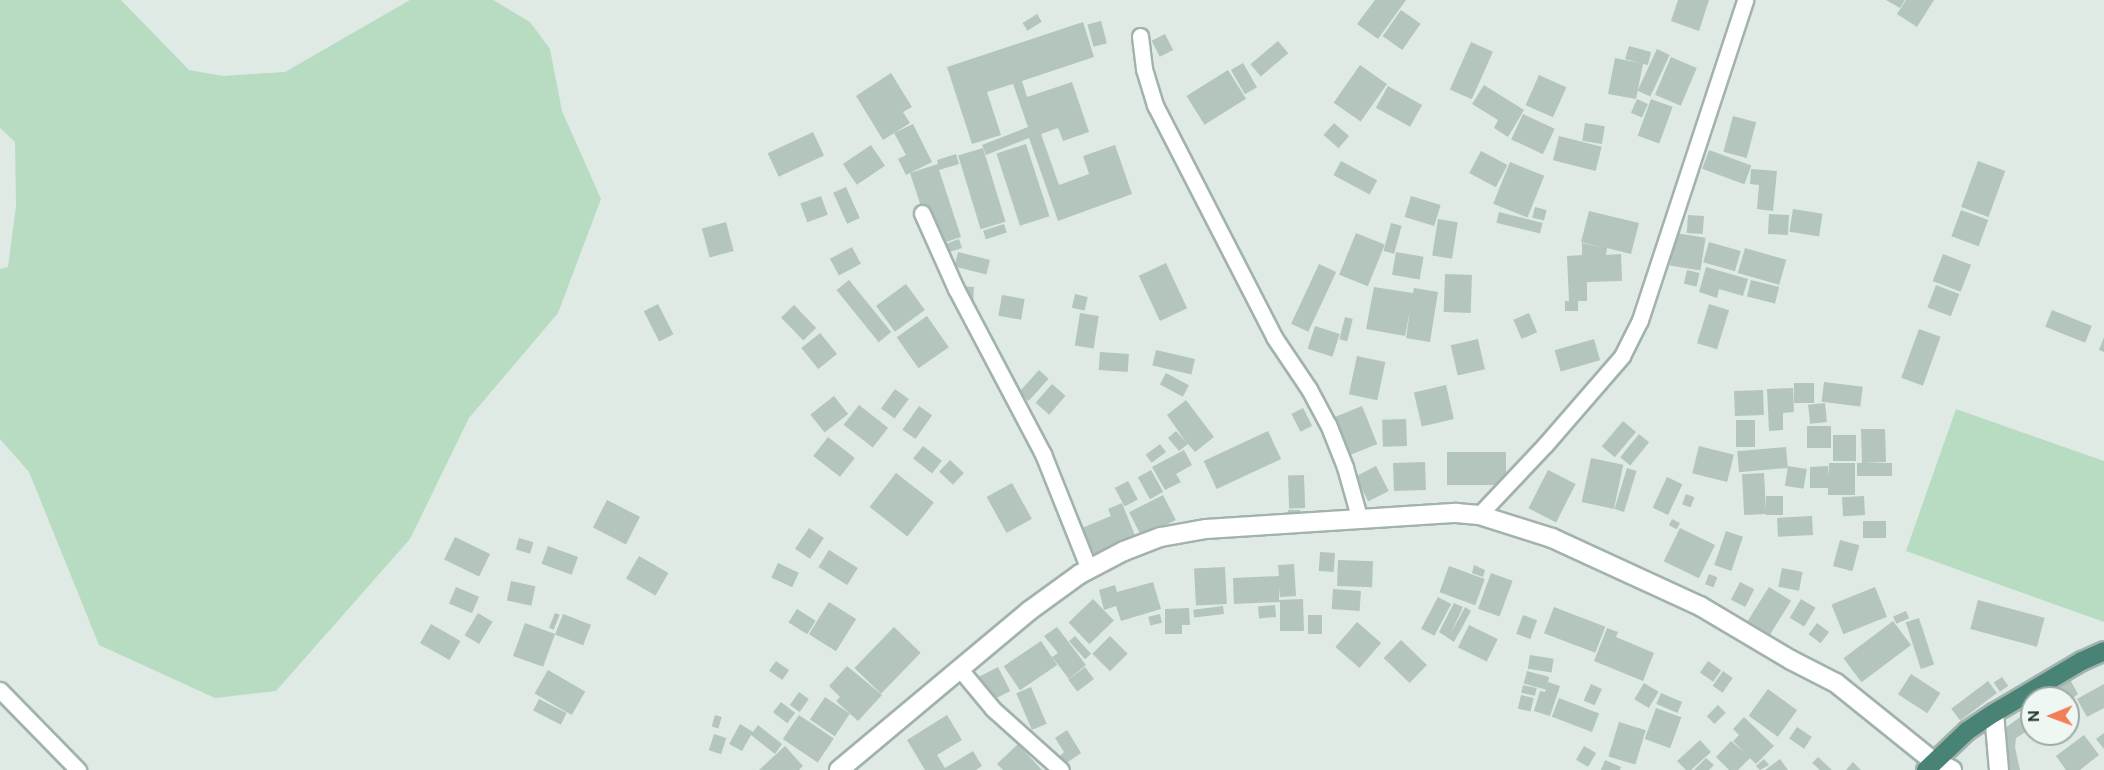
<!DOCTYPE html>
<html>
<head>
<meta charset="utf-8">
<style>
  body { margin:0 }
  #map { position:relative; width:2104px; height:770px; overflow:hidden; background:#dfeae5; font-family:"DM Sans",sans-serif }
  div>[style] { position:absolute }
  .green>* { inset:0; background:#b7dcc2 }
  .building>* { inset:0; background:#b4c5be; transform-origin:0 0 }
  .roads { filter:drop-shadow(2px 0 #a2b2ac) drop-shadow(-2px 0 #a2b2ac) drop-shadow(0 2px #a2b2ac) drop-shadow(0 -2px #a2b2ac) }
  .minor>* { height:15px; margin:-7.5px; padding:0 7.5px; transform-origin:7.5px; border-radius:7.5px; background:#fff }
  .tertiary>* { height:18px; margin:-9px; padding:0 9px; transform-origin:9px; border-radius:9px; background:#fff }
  .trunk>* { height:18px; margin:-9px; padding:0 9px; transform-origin:9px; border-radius:9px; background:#488376 }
  span { translate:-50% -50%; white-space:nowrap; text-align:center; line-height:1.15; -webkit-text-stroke:4.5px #eff7f3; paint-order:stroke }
  .north { position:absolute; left:2020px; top:686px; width:60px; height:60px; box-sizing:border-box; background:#eff7f3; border:2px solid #9caba6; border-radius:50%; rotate:269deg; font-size:16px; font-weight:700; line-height:24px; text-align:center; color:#203a33 }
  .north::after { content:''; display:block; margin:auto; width:21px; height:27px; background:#f27e55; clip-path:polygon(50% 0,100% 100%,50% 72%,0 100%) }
</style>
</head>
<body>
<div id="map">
  <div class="green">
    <div style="clip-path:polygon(0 0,121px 0,189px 70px,223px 76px,285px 72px,410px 0,493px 0,530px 22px,550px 49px,562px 111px,601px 199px,558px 313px,469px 418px,410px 539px,276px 691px,215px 698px,99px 645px,29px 472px,0 439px,0 269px,8px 267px,16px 206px,15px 142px,0 128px)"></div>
    <div style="clip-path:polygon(1956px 409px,2104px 461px,2104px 622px,1906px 551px)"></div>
  </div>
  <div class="building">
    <div style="clip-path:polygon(1375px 0,1406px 0,1378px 39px,1357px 24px)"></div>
    <div style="clip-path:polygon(1678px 0,1709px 0,1699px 31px,1671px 21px)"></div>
    <div style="clip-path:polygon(1886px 0,1905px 0,1900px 8px)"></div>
    <div style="clip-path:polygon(1906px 0,1934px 0,1917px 27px,1897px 14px)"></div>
    <div style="left:1401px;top:10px;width:24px;height:32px;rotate:35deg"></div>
    <div style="left:1037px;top:14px;width:9px;height:17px;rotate:58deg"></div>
    <div style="left:1101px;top:21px;width:23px;height:14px;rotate:75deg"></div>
    <div style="clip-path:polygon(1083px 22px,1094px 57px,1022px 81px,1027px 97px,1072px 82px,1089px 132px,1063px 141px,1058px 128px,1041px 134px,1059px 185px,1089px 174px,1083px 156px,1115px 145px,1132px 194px,1058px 221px,1029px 138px,986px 155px,982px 145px,1028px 127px,1013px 84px,987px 92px,1001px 135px,972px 144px,947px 67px)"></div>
    <div style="left:1165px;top:34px;width:18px;height:15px;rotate:63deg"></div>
    <div style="left:1278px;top:41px;width:16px;height:36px;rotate:50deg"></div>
    <div style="left:1471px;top:42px;width:24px;height:52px;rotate:24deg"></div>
    <div style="clip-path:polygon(1629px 46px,1651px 52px,1648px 65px,1643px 64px,1636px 99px,1608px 94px,1615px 58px,1640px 63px,1625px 59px)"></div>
    <div style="left:1657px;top:49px;width:14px;height:46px;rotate:25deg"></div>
    <div style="left:1671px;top:57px;width:28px;height:41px;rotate:23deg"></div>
    <div style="left:1243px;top:63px;width:28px;height:14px;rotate:60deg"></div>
    <div style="left:1360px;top:65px;width:33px;height:46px;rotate:35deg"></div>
    <div style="left:1228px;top:70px;width:34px;height:49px;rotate:58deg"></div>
    <div style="clip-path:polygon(891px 73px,912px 107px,903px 112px,910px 123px,883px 140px,856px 96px)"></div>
    <div style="left:1539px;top:75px;width:30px;height:33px;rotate:24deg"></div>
    <div style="clip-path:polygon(1484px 85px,1524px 110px,1508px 137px,1494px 128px,1498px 120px,1472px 104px)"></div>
    <div style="left:1388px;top:86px;width:39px;height:25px;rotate:29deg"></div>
    <div style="left:1637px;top:99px;width:12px;height:15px;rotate:24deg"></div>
    <div style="left:1651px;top:99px;width:23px;height:39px;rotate:20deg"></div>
    <div style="left:1523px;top:114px;width:35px;height:28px;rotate:25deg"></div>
    <div style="left:1733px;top:116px;width:24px;height:37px;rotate:15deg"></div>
    <div style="left:1334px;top:123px;width:20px;height:16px;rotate:41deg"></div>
    <div style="left:1585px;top:123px;width:20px;height:18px;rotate:9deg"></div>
    <div style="clip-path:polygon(913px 124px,932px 162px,906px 175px,898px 159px,906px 155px,894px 133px)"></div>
    <div style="left:813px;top:132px;width:26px;height:50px;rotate:65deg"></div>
    <div style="left:1559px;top:136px;width:44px;height:25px;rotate:14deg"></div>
    <div style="left:1026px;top:144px;width:76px;height:31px;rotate:72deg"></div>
    <div style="left:871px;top:145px;width:25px;height:34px;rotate:56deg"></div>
    <div style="left:983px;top:148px;width:77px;height:26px;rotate:73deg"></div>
    <div style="left:1709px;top:150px;width:45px;height:20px;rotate:20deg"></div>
    <div style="left:1481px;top:151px;width:30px;height:25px;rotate:28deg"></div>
    <div style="clip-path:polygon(956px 154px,959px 164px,939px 170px,961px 237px,934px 246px,910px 173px,938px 164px,937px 160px)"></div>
    <div style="left:1341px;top:161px;width:41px;height:16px;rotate:28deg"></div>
    <div style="left:1978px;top:161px;width:29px;height:49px;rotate:20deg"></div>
    <div style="left:1510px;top:162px;width:37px;height:45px;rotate:22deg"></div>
    <div style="clip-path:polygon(1751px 169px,1777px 171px,1773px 211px,1757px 209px,1759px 185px,1750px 184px)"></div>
    <div style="left:846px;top:187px;width:34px;height:14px;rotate:66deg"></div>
    <div style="left:821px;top:196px;width:20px;height:22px;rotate:70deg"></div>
    <div style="left:1411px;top:196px;width:31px;height:22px;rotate:17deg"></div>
    <div style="left:1535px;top:207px;width:12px;height:11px;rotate:14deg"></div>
    <div style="left:1793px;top:209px;width:30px;height:23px;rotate:9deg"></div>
    <div style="left:1961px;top:210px;width:29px;height:28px;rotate:20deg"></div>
    <div style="clip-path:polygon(1589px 211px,1639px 223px,1631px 254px,1607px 248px,1606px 255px,1621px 254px,1622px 281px,1587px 282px,1587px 301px,1578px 301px,1578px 311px,1565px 311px,1565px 301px,1569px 301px,1567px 256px,1582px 255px,1582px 243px,1603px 248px,1581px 242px)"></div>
    <div style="left:1499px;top:212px;width:45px;height:11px;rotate:14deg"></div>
    <div style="left:1769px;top:214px;width:20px;height:20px;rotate:3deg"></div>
    <div style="left:1688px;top:215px;width:16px;height:18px;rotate:4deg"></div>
    <div style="left:1438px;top:219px;width:20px;height:37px;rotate:9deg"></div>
    <div style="left:726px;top:222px;width:30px;height:25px;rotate:75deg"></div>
    <div style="left:1391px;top:223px;width:11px;height:29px;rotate:15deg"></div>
    <div style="left:1004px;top:224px;width:9px;height:22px;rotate:72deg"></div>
    <div style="left:1356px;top:233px;width:31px;height:45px;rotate:22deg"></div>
    <div style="left:1675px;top:233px;width:31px;height:33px;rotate:9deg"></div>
    <div style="clip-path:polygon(959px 239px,962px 248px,937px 256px,935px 248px)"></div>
    <div style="left:1709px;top:242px;width:33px;height:21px;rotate:16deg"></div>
    <div style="left:852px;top:247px;width:19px;height:25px;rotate:62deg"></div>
    <div style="left:1745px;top:248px;width:43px;height:26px;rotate:16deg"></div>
    <div style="left:958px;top:252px;width:33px;height:15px;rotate:14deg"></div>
    <div style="left:1396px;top:252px;width:28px;height:23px;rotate:10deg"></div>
    <div style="left:1943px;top:254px;width:30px;height:29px;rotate:21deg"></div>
    <div style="left:1166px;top:263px;width:50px;height:30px;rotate:65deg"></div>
    <div style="left:1319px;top:264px;width:19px;height:66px;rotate:25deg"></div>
    <div style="clip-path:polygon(1706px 267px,1748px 279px,1743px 296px,1719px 289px,1717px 298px,1699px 292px)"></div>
    <div style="left:1687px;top:270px;width:13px;height:14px;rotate:13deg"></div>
    <div style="left:1445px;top:274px;width:27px;height:38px;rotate:2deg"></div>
    <div style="left:849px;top:280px;width:67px;height:16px;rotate:51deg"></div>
    <div style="left:1751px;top:280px;width:29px;height:17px;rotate:14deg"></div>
    <div style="left:906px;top:284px;width:32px;height:37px;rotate:54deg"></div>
    <div style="left:1936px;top:285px;width:25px;height:24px;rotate:21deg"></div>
    <div style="left:956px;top:286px;width:18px;height:15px;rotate:3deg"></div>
    <div style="clip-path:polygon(1374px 287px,1413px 293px,1414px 288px,1438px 292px,1430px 342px,1406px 338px,1410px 311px,1405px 336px,1366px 329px)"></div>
    <div style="left:1075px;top:294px;width:13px;height:14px;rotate:13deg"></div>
    <div style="left:1002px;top:295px;width:23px;height:21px;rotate:10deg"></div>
    <div style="left:658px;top:304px;width:34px;height:16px;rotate:63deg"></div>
    <div style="left:1709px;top:304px;width:21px;height:41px;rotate:17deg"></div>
    <div style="left:794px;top:305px;width:32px;height:18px;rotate:46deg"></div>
    <div style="left:2052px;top:310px;width:43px;height:18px;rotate:22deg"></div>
    <div style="left:1080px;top:313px;width:19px;height:33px;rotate:9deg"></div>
    <div style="left:1529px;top:313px;width:21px;height:17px;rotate:67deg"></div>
    <div style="left:927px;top:316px;width:38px;height:37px;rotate:55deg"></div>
    <div style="left:1345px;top:317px;width:8px;height:23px;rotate:14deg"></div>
    <div style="left:1315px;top:326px;width:26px;height:24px;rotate:18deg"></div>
    <div style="left:1919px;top:329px;width:23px;height:52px;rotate:20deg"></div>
    <div style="left:820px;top:333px;width:27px;height:24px;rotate:51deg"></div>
    <div style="clip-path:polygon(2104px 337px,2104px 352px,2099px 350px)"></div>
    <div style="left:1478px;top:339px;width:31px;height:28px;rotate:77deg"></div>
    <div style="left:1594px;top:339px;width:22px;height:41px;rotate:74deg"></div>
    <div style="left:1156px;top:350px;width:40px;height:16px;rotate:13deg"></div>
    <div style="left:1100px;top:352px;width:29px;height:18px;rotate:4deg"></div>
    <div style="left:1357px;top:356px;width:29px;height:39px;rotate:12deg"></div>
    <div style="left:1039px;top:370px;width:13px;height:30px;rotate:42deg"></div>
    <div style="left:1166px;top:373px;width:26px;height:13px;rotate:28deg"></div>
    <div style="left:1824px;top:382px;width:39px;height:20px;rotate:7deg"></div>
    <div style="left:1794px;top:383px;width:20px;height:20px"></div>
    <div style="left:1052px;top:384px;width:18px;height:25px;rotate:41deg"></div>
    <div style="left:1446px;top:385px;width:35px;height:33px;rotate:77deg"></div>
    <div style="clip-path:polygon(1793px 388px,1794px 412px,1783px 413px,1783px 430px,1769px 431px,1767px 389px)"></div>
    <div style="left:895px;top:389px;width:17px;height:24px;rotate:36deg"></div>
    <div style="left:1763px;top:390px;width:25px;height:29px;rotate:88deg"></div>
    <div style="left:834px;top:396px;width:23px;height:30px;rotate:52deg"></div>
    <div style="clip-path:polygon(1186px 400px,1214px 437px,1195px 452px,1188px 444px,1179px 451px,1168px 438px,1176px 431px,1186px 442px,1167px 415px)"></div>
    <div style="left:1825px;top:403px;width:19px;height:17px;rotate:84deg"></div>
    <div style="left:859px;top:405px;width:37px;height:25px;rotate:38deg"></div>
    <div style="left:919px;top:406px;width:16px;height:29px;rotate:35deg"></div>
    <div style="left:1362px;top:406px;width:41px;height:30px;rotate:68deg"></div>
    <div style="left:1303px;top:408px;width:20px;height:13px;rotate:63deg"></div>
    <div style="left:1406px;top:419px;width:27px;height:24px;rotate:88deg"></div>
    <div style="left:1736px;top:420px;width:19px;height:27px"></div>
    <div style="left:1623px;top:421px;width:17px;height:33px;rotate:40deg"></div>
    <div style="left:1831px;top:426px;width:22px;height:24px;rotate:90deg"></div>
    <div style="clip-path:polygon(1861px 429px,1885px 429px,1886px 462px,1864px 463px,1892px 463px,1892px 476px,1857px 476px,1857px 463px,1862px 463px)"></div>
    <div style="left:1268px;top:431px;width:31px;height:71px;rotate:65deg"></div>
    <div style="left:1639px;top:434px;width:13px;height:30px;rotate:39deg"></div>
    <div style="left:1833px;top:435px;width:23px;height:26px"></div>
    <div style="left:828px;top:437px;width:34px;height:24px;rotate:38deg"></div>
    <div style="left:1160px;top:444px;width:10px;height:18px;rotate:53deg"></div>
    <div style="left:923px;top:446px;width:24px;height:16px;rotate:38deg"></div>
    <div style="left:1699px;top:446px;width:36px;height:28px;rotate:14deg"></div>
    <div style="left:1786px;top:447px;width:21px;height:49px;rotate:85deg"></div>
    <div style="clip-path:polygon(1184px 450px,1192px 465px,1176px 474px,1181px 482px,1165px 490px,1152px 467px)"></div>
    <div style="left:1447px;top:452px;width:59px;height:33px"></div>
    <div style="left:1591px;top:458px;width:33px;height:45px;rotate:12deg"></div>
    <div style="left:950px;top:460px;width:19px;height:16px;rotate:43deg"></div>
    <div style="left:1425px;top:462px;width:28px;height:32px;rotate:88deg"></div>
    <div style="clip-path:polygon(1829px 463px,1855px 463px,1855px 495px,1828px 495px,1828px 488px,1810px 488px,1810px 467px,1828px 466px,1829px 476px)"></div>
    <div style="left:1376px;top:466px;width:28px;height:23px;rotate:63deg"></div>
    <div style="left:1788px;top:466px;width:19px;height:20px;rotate:9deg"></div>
    <div style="left:1627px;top:468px;width:10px;height:43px;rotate:17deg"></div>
    <div style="left:1151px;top:470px;width:25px;height:15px;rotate:61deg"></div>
    <div style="left:1548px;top:470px;width:31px;height:43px;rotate:27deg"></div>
    <div style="left:896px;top:473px;width:48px;height:43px;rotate:38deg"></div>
    <div style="left:1764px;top:473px;width:41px;height:22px;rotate:87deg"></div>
    <div style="left:1304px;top:475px;width:33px;height:16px;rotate:88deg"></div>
    <div style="left:1667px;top:477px;width:17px;height:34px;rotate:25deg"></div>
    <div style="left:1128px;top:481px;width:21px;height:15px;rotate:62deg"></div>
    <div style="left:1012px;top:483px;width:41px;height:29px;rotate:61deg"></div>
    <div style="left:1686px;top:494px;width:9px;height:11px;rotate:21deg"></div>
    <div style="left:1163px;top:495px;width:28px;height:38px;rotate:63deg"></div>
    <div style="left:1783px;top:496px;width:19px;height:17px;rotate:90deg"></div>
    <div style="left:1864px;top:496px;width:19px;height:22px;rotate:87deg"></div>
    <div style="left:607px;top:500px;width:37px;height:31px;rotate:27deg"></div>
    <div style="clip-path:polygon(1122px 503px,1136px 538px,1089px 558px,1077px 530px,1111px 516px,1108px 509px)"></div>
    <div style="left:1288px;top:510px;width:12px;height:11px"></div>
    <div style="left:1812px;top:516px;width:19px;height:35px;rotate:87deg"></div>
    <div style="left:1672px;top:519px;width:9px;height:7px;rotate:27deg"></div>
    <div style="left:1863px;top:521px;width:23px;height:17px"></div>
    <div style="left:809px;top:528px;width:18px;height:25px;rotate:34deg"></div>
    <div style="left:1680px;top:528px;width:39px;height:37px;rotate:26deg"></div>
    <div style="left:1726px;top:531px;width:18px;height:36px;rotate:19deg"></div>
    <div style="left:455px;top:537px;width:39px;height:25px;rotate:26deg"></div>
    <div style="left:519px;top:538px;width:15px;height:12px;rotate:16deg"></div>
    <div style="left:1840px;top:540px;width:20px;height:27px;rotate:15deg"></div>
    <div style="left:548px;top:546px;width:32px;height:19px;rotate:20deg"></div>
    <div style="left:829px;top:550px;width:34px;height:20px;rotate:32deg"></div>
    <div style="left:1320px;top:552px;width:15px;height:19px;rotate:4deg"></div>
    <div style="left:639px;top:556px;width:34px;height:26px;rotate:30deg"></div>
    <div style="left:1338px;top:560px;width:35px;height:26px;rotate:2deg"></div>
    <div style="left:778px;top:563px;width:23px;height:16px;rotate:25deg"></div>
    <div style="clip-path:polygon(1294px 564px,1296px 596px,1280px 597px,1279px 588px,1279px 600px,1303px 599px,1304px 631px,1280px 631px,1280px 602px,1234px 604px,1233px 578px,1279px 576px,1278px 565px)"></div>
    <div style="clip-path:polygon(1474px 565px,1485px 570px,1483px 577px,1472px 573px)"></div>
    <div style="left:1449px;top:566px;width:38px;height:28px;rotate:20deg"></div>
    <div style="left:1225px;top:567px;width:37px;height:31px;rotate:87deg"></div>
    <div style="left:1782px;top:568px;width:21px;height:19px;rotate:11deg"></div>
    <div style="left:1491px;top:573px;width:23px;height:38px;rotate:20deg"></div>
    <div style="left:1709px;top:574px;width:9px;height:11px;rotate:21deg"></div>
    <div style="left:511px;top:581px;width:25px;height:20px;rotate:12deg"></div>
    <div style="clip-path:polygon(1153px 582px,1161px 609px,1121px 621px,1116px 606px,1104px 610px,1099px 590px,1115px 585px,1117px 592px)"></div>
    <div style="left:1740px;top:582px;width:16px;height:20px;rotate:27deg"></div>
    <div style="left:456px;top:587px;width:25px;height:18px;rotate:23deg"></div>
    <div style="left:1769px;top:587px;width:26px;height:47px;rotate:32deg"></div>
    <div style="left:1875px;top:587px;width:32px;height:47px;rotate:68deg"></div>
    <div style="left:1333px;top:589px;width:28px;height:20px;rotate:4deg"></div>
    <div style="left:1438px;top:597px;width:15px;height:36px;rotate:28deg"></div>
    <div style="left:1093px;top:599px;width:30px;height:34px;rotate:46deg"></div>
    <div style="left:1801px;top:599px;width:17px;height:22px;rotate:31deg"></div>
    <div style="left:1978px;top:600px;width:69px;height:30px;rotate:15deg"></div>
    <div style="left:829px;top:602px;width:32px;height:38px;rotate:32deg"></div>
    <div style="clip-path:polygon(1454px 603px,1463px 607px,1450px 635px,1465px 607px,1471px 611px,1454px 642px,1439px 632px)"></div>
    <div style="left:1275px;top:605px;width:12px;height:17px;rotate:85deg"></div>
    <div style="left:1223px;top:606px;width:8px;height:30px;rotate:83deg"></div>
    <div style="left:1554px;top:607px;width:55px;height:28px;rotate:21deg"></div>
    <div style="clip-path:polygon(1189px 608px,1190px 625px,1182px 625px,1182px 634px,1165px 634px,1165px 609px)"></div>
    <div style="left:797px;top:609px;width:22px;height:16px;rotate:32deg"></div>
    <div style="left:1906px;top:611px;width:8px;height:14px;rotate:67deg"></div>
    <div style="left:478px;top:613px;width:17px;height:26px;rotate:31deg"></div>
    <div style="left:555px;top:613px;width:5px;height:16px;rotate:22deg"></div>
    <div style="left:563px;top:614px;width:30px;height:22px;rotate:21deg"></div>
    <div style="left:1160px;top:614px;width:9px;height:12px;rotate:77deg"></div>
    <div style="left:1308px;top:615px;width:14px;height:19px"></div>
    <div style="left:1523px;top:615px;width:15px;height:20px;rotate:20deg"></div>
    <div style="left:1919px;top:618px;width:49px;height:14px;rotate:72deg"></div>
    <div style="left:1893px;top:621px;width:30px;height:62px;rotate:53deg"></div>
    <div style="left:1357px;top:622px;width:32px;height:33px;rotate:41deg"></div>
    <div style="left:525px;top:623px;width:32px;height:35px;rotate:20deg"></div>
    <div style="left:1817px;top:623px;width:15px;height:14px;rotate:37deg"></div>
    <div style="left:431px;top:624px;width:34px;height:22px;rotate:30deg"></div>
    <div style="left:1469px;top:625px;width:32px;height:25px;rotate:26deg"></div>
    <div style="left:894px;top:627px;width:37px;height:57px;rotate:44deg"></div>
    <div style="clip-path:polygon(1057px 627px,1086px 665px,1069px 679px,1052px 657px,1058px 653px,1044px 636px)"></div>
    <div style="clip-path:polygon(1607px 628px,1618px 632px,1616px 637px,1654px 653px,1643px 681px,1594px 661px)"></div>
    <div style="left:1075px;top:636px;width:24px;height:8px;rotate:48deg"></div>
    <div style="left:1110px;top:636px;width:25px;height:25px;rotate:45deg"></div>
    <div style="left:1401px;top:640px;width:36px;height:25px;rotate:44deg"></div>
    <div style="left:1041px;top:641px;width:29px;height:45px;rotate:56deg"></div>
    <div style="left:1530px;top:655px;width:24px;height:14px;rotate:9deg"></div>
    <div style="left:776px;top:661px;width:16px;height:12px;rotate:35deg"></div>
    <div style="left:1708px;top:661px;width:16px;height:14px;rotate:35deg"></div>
    <div style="clip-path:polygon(847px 666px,882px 695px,858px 721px,836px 701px,840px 697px,829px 686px)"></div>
    <div style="left:998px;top:667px;width:27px;height:22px;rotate:63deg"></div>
    <div style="left:1085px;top:667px;width:15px;height:21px;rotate:53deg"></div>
    <div style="left:548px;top:670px;width:43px;height:27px;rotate:30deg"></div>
    <div style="left:1527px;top:671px;width:23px;height:13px;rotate:15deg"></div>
    <div style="left:1723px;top:671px;width:12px;height:18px;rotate:35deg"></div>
    <div style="left:1911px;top:674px;width:35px;height:24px;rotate:33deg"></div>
    <div style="clip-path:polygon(2068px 676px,2078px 694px,2068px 702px,2068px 698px,2032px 698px,2032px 707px,2026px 701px)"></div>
    <div style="left:2002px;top:677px;width:11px;height:10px;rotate:56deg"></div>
    <div style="left:1988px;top:681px;width:15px;height:46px;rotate:53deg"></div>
    <div style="clip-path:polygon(1548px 682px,1560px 686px,1550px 716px,1534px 711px,1540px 691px,1545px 692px)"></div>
    <div style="left:1644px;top:683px;width:17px;height:19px;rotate:31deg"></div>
    <div style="left:1591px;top:684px;width:12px;height:18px;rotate:24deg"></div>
    <div style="clip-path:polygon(2104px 684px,2104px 708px,2087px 717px,2077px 699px)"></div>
    <div style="left:1523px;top:685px;width:14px;height:8px;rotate:12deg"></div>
    <div style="left:1031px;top:687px;width:40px;height:16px;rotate:67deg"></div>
    <div style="left:1768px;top:689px;width:36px;height:33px;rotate:36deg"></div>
    <div style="left:799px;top:692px;width:12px;height:16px;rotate:35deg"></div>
    <div style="left:1661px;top:693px;width:23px;height:12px;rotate:23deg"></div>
    <div style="left:1521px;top:695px;width:13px;height:14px;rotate:13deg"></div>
    <div style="left:825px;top:697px;width:30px;height:27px;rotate:34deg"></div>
    <div style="left:1559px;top:698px;width:43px;height:20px;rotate:21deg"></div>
    <div style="left:539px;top:699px;width:31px;height:13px;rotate:27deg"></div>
    <div style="left:781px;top:702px;width:18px;height:13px;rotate:38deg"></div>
    <div style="left:1718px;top:705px;width:11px;height:16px;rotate:45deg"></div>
    <div style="left:1656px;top:708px;width:27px;height:33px;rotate:20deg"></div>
    <div style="clip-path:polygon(2032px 708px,2032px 728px,2016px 738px,2015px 747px,2020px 770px,2006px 770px,2004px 729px)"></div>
    <div style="left:715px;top:715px;width:7px;height:12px;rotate:16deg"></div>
    <div style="left:799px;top:715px;width:42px;height:29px;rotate:34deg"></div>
    <div style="clip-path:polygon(947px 715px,962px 740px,937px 755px,945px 768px,973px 751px,982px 766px,976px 770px,925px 770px,907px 740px)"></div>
    <div style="clip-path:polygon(1744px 717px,1774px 746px,1756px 764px,1750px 758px,1738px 770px,1729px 770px,1716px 757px,1731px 741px,1746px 754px,1733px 741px,1739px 735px,1733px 729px)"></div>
    <div style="left:1619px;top:722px;width:28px;height:36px;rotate:17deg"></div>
    <div style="clip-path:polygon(740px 724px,753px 732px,758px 725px,782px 744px,775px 754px,751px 735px,742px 751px,729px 744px)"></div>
    <div style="left:1797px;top:727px;width:18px;height:14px;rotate:34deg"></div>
    <div style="clip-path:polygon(1067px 730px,1081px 753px,1065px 764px,1060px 756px,1064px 752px,1055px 738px)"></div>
    <div style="clip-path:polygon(2104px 733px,2104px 749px,2096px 739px)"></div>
    <div style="left:714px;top:734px;width:13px;height:17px;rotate:18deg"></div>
    <div style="clip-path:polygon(2084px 735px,2099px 755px,2080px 770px,2066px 770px,2056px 756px)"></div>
    <div style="clip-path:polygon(1700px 740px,1711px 752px,1691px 770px,1686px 770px,1677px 761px)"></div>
    <div style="clip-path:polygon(1018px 744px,1042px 770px,1003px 770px,997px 764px)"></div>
    <div style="clip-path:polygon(785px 746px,803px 766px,799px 770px,759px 770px)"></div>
    <div style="left:1584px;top:746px;width:14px;height:16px;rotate:30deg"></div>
    <div style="clip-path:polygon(1818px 757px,1832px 770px,1820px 770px,1812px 763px)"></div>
    <div style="clip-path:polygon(1706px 758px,1714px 765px,1709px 770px,1694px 770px)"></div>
    <div style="clip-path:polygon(1764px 759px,1769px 765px,1760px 770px,1756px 766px)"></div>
    <div style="clip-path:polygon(1780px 759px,1788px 770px,1765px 770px)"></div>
    <div style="clip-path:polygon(1605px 760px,1621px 767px,1620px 770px,1601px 770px)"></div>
    <div style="clip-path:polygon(1853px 762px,1861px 770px,1846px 770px)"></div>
  </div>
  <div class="roads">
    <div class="minor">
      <div style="left:1140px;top:36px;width:33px;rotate:83deg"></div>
      <div style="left:1144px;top:69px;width:38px;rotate:73deg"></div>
      <div style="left:1155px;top:105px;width:261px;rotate:62.8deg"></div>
      <div style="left:1274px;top:337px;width:63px;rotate:56.1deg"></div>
      <div style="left:1309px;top:389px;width:40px;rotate:62deg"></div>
      <div style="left:1328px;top:424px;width:46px;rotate:68.4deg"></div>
      <div style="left:1345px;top:467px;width:55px;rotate:74.2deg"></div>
      <div style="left:922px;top:213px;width:83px;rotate:65.9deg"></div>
      <div style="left:956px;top:289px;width:187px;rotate:62.2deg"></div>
      <div style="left:1043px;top:454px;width:124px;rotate:68.2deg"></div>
      <div style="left:1479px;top:515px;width:96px;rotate:-46.7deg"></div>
      <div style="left:1545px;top:445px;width:118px;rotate:-49.1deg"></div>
      <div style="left:1622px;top:356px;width:40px;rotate:-63.4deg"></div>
      <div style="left:1640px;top:320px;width:337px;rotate:-71.8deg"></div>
      <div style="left:959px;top:668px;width:53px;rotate:50.3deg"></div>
      <div style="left:993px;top:709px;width:91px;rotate:41.9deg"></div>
      <div style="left:0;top:690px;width:112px;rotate:45.7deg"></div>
    </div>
    <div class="tertiary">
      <div style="left:1994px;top:713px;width:57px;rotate:85deg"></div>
      <div style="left:839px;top:770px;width:248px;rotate:-39.9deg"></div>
      <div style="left:1029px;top:611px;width:63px;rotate:-36deg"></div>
      <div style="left:1080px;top:574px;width:50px;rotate:-27.6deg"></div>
      <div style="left:1124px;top:551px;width:40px;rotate:-21deg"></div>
      <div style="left:1161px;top:537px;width:46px;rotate:-10.1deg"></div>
      <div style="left:1206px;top:529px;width:251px;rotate:-3.7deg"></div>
      <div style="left:1456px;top:513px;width:23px;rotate:5deg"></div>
      <div style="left:1479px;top:515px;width:77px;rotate:17.5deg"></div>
      <div style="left:1552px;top:538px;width:163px;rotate:24.7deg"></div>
      <div style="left:1700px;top:606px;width:106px;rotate:30.7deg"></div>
      <div style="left:1791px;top:660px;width:51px;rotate:27.1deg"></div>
      <div style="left:1836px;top:683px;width:124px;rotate:38.8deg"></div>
      <div style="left:1933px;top:761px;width:21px;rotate:25deg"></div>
    </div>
    <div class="trunk">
      <div style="left:1926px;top:770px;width:57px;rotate:-43.6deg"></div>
      <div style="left:1967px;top:731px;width:32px;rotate:-34deg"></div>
      <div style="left:1994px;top:713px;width:102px;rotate:-30.6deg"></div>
      <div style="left:2082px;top:661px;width:24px;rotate:-24deg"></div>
    </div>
  </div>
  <div class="north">N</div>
</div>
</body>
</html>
